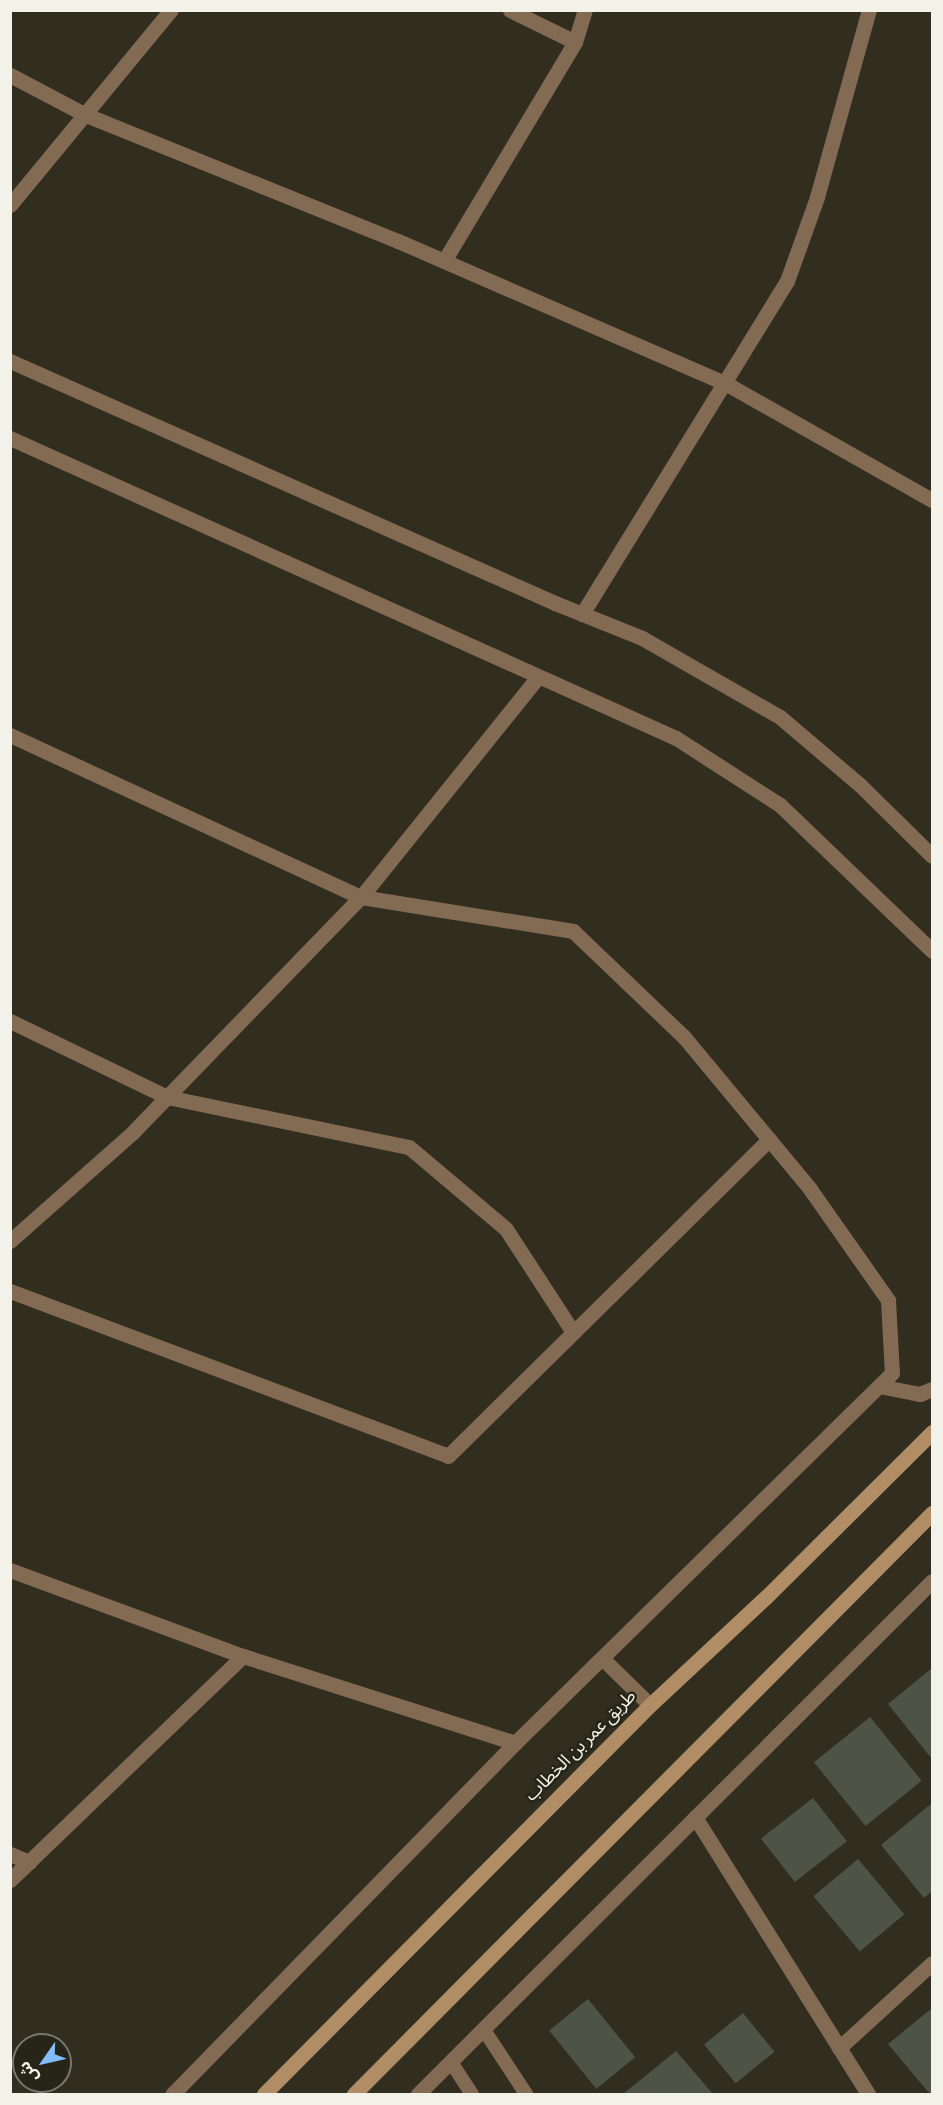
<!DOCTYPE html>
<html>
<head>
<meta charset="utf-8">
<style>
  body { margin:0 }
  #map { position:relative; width:943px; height:2105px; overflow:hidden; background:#312e20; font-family:"Alegreya Sans","Noto Sans Arabic",sans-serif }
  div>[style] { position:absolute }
  .building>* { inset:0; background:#4d5446; transform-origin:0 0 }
  .service>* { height:14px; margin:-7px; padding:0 7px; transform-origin:7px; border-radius:7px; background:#826b52 }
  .minor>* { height:15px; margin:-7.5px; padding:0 7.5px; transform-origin:7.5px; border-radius:7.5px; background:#826b52 }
  .tertiary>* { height:15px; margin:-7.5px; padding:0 7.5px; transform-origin:7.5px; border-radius:7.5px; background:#826b52 }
  .secondary>* { height:15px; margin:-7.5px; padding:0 7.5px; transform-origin:7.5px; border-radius:7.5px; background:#b18d65 }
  span { translate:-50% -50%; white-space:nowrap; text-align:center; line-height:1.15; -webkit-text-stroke:5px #272517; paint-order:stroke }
  .street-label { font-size:18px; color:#f3f2e9 }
  .frame { position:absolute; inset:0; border:12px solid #f3f2e9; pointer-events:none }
  .north { position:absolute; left:12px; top:2033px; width:60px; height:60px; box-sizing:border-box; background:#272517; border:2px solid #79776b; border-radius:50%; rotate:236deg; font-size:16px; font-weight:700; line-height:24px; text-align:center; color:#f3f2e9 }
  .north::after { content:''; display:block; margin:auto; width:21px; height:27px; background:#80bdfa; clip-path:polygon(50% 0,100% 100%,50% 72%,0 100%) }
</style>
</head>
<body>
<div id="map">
  <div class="building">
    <div style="clip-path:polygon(932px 1668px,932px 1759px,888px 1704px)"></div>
    <div style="left:870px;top:1717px;width:82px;height:72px;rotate:51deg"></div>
    <div style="left:813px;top:1798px;width:55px;height:66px;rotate:52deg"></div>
    <div style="clip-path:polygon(932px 1803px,932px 1891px,924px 1898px,881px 1845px)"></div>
    <div style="left:858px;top:1859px;width:72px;height:58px;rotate:50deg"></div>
    <div style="left:588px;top:1999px;width:75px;height:50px;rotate:51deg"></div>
    <div style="clip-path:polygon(932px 2008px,932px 2094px,930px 2094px,888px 2044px)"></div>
    <div style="left:743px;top:2013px;width:50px;height:50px;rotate:51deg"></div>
    <div style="clip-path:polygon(676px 2051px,713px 2094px,623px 2094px)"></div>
  </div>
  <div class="service">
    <div style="left:484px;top:2030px;width:77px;rotate:56.7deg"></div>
    <div style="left:451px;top:2062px;width:38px;rotate:57deg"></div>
  </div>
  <div class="minor">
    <div style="left:510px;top:10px;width:72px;rotate:26.2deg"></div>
    <div style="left:10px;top:75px;width:86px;rotate:27.8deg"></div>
    <div style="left:86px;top:115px;width:336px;rotate:22deg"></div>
    <div style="left:398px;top:241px;width:357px;rotate:23.5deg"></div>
    <div style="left:725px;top:383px;width:238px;rotate:29.5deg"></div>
    <div style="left:10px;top:205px;width:253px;rotate:-50.5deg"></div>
    <div style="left:444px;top:261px;width:255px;rotate:-59.1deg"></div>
    <div style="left:575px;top:42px;width:34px;rotate:-73deg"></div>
    <div style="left:582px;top:614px;width:391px;rotate:-58.4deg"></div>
    <div style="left:787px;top:281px;width:89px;rotate:-70.3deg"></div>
    <div style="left:817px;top:197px;width:194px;rotate:-74.5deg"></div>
    <div style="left:10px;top:735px;width:387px;rotate:24.8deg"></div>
    <div style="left:361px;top:897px;width:215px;rotate:9.1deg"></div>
    <div style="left:573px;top:931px;width:153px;rotate:43.7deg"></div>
    <div style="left:684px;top:1037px;width:197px;rotate:50.3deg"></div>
    <div style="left:810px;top:1189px;width:136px;rotate:54.9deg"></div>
    <div style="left:888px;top:1300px;width:73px;rotate:86.9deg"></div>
    <div style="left:892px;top:1373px;width:528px;rotate:135.54deg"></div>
    <div style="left:515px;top:1743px;width:491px;rotate:134.3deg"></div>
    <div style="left:10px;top:1021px;width:174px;rotate:25.8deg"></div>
    <div style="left:167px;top:1097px;width:247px;rotate:11.7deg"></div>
    <div style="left:409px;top:1147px;width:127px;rotate:40.2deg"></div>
    <div style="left:506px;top:1229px;width:123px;rotate:57deg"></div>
    <div style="left:10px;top:1241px;width:163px;rotate:-41.5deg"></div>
    <div style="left:132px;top:1133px;width:329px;rotate:-45.9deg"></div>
    <div style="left:361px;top:897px;width:282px;rotate:-51.2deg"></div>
    <div style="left:10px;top:1291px;width:468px;rotate:20.6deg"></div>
    <div style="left:448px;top:1456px;width:451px;rotate:-44.6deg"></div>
    <div style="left:879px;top:1386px;width:42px;rotate:11deg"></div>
    <div style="left:920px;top:1394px;width:13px;rotate:-23deg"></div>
    <div style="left:10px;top:1570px;width:248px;rotate:20.3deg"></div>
    <div style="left:243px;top:1656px;width:286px;rotate:17.7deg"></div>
    <div style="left:602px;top:1658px;width:67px;rotate:44.4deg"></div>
    <div style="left:695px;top:1817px;width:327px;rotate:58deg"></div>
    <div style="left:10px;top:1854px;width:21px;rotate:23deg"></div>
    <div style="left:10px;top:1880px;width:323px;rotate:-43.9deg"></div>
    <div style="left:839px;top:2048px;width:126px;rotate:-42.4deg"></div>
  </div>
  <div class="tertiary">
    <div style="left:10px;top:361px;width:596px;rotate:23.94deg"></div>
    <div style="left:555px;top:603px;width:94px;rotate:21.9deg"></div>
    <div style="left:642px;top:638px;width:159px;rotate:29.8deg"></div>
    <div style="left:780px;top:717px;width:105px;rotate:40.4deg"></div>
    <div style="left:860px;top:785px;width:101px;rotate:44.6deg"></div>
    <div style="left:10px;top:438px;width:730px;rotate:24.25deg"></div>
    <div style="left:676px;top:738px;width:124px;rotate:32.8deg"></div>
    <div style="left:780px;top:805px;width:211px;rotate:43.8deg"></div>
    <div style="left:418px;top:2094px;width:726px;rotate:-44.94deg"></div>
  </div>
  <div class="secondary">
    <div style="left:264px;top:2094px;width:548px;rotate:-45.22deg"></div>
    <div style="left:650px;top:1705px;width:158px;rotate:-43deg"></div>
    <div style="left:766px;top:1597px;width:234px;rotate:-44.8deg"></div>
    <div style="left:354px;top:2094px;width:820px;rotate:-45.15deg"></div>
  </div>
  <div class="street-label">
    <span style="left:581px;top:1746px;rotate:-45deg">طريق عمر بن الخطاب</span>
  </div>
  <div class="frame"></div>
  <div class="north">ش</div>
</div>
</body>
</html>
